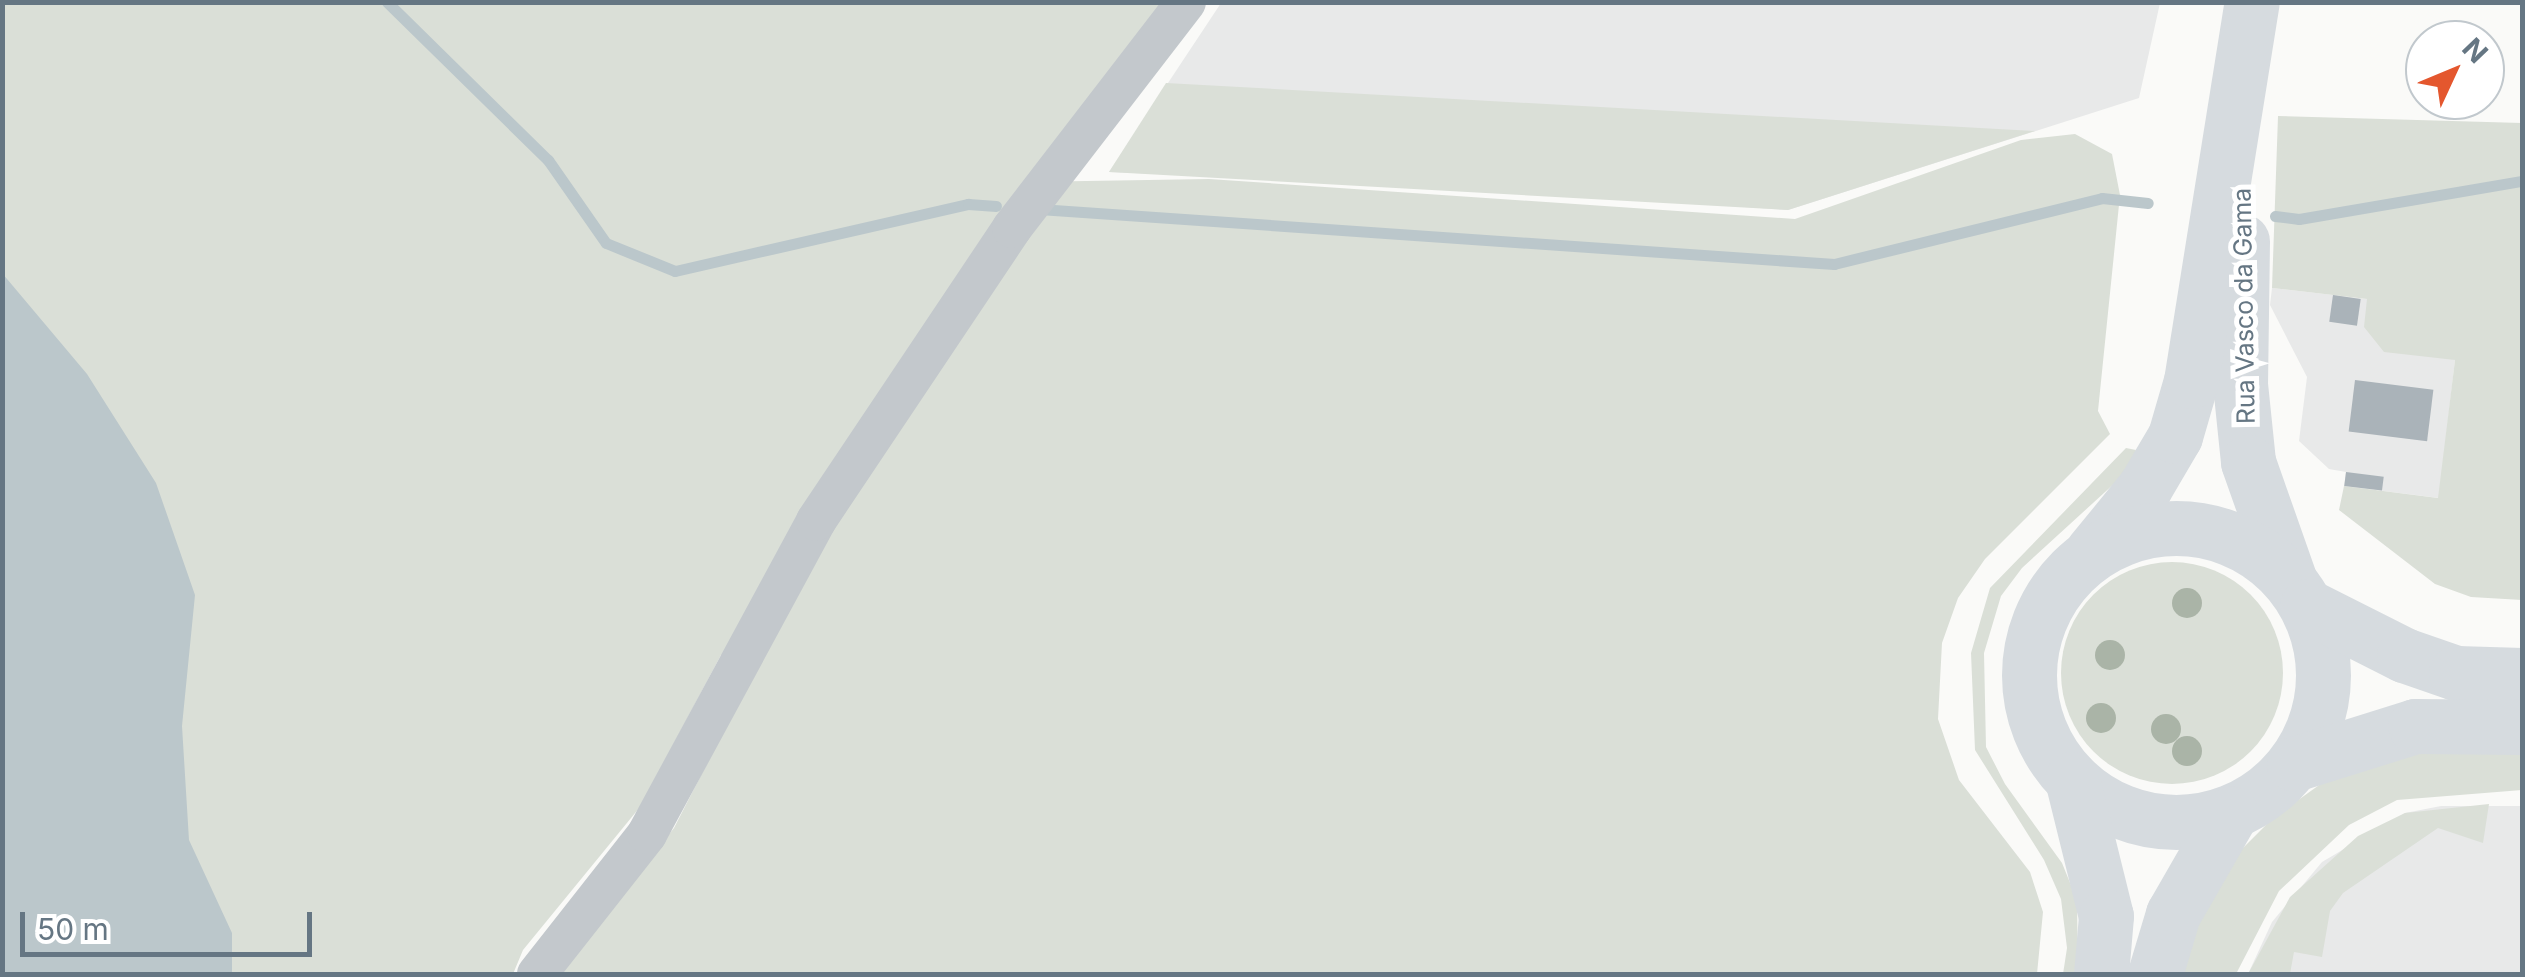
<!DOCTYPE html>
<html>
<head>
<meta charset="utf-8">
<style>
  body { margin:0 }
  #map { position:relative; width:2525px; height:977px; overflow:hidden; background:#fafaf8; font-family:Inter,sans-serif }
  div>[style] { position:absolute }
  .built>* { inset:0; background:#e8e9e9 }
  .green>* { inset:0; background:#dadfd7 }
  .round { border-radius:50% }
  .water>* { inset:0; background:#bbc7cb }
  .stream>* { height:11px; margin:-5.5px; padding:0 5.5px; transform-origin:5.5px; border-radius:5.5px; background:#bbc7cb }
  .building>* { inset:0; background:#aab3b9; transform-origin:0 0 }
  .minor>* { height:40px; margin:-20px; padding:0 20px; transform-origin:20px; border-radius:20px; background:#c3c8cc }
  .secondary>* { height:55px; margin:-27.5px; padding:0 27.5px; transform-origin:27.5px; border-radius:27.5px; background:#d6dbdf }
  .primary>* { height:55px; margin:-27.5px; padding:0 27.5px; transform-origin:27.5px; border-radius:27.5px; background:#d6dbdf }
  .primary>.ring { margin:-27.5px; padding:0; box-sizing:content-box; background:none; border:55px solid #d6dbdf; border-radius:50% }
  .trees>* { width:30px; height:30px; margin:-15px; border-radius:50%; background:#aab4a7 }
  span { translate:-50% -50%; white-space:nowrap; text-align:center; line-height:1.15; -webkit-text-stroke:10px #fff; paint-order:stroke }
  .street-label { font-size:25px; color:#657683 }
  .frame { position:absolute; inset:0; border:5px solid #657683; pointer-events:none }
  .north { position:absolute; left:2405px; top:20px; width:100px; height:100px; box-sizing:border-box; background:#fff; border:2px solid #c1c8cd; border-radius:50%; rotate:46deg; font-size:28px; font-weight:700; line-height:40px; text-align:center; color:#657683 }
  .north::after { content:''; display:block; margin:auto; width:35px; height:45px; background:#e4572e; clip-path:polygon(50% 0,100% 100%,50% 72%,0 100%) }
  .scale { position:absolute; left:20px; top:912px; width:292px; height:45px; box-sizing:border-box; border:5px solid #657683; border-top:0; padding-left:12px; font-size:30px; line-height:35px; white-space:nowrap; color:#657683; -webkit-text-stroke:8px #fff; paint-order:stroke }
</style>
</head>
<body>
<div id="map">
  <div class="built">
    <div style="clip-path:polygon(1221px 3px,2160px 3px,2139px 98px,1788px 210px,1421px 184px,1109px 172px)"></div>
    <div style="clip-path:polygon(2272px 288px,2367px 299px,2455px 360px,2439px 498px,2344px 486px,2346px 472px,2329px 469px,2299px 441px,2307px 377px,2270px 305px)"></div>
    <div style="clip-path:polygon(2441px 806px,2522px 806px,2522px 974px,2248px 974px,2272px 922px,2322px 862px,2405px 813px)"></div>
  </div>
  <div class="green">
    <div style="clip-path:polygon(2px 3px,1162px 3px,1025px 182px,1209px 179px,1795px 219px,2021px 140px,2075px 134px,2112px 154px,2120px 195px,2098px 411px,2110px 434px,1985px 559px,1958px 598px,1942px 643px,1938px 719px,1959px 780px,2030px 872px,2043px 912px,2037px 974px,558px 974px,674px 828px,714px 750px,737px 656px,721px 655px,640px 807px,523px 950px,513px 974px,3px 974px)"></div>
    <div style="clip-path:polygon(1166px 83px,2035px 131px,1788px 210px,1109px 172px)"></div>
    <div style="clip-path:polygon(2278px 116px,2522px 123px,2522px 600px,2471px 597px,2435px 584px,2339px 510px,2344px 486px,2438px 498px,2455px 360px,2384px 352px,2364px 327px,2367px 299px,2272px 288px)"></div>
    <div style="clip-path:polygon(2126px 448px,2136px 450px,2128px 471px,2022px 568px,2001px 596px,1984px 653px,1986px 747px,2005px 784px,2062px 863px,2077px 900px,2078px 974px,2063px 974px,2067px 948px,2061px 899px,2044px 860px,1975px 750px,1971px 653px,1990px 588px)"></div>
    <div class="round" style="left:2061px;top:562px;width:222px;height:222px"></div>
    <div style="clip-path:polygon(2522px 742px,2522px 790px,2397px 800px,2349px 825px,2279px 891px,2236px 974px,2170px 974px,2225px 866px,2273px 818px,2343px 768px,2381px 752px)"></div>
    <div style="clip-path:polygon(2489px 804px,2483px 843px,2438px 828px,2343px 893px,2330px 911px,2322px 957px,2294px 952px,2290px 974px,2248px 974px,2290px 897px,2358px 836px,2405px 813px)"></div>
  </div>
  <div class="water">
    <div style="clip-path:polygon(2px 273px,87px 374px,156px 483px,195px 595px,182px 726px,189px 840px,232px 933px,232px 974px,3px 974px)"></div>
  </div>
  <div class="stream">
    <div style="left:387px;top:2px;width:226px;rotate:44.5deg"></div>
    <div style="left:548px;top:160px;width:101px;rotate:55.1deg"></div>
    <div style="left:606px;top:243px;width:74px;rotate:22.1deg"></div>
    <div style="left:675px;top:271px;width:301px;rotate:-12.9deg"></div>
    <div style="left:968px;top:204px;width:28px;rotate:4deg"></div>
    <div style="left:1039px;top:209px;width:797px;rotate:3.96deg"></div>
    <div style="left:1834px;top:264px;width:276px;rotate:-13.8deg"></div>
    <div style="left:2102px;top:198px;width:46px;rotate:6.2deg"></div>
    <div style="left:2275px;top:216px;width:24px;rotate:7deg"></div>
    <div style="left:2299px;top:219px;width:226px;rotate:-9.7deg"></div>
  </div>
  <div class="building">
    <div style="left:2333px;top:295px;width:28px;height:27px;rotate:8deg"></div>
    <div style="left:2355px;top:380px;width:79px;height:52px;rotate:7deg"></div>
    <div style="left:2346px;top:472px;width:38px;height:14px;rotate:7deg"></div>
  </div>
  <div class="minor">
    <div style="left:537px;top:974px;width:178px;rotate:-51.8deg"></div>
    <div style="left:647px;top:834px;width:356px;rotate:-61.6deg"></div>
    <div style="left:816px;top:521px;width:353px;rotate:-56.2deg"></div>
    <div style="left:1012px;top:228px;width:285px;rotate:-52.4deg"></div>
  </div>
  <div class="secondary">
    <div style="left:2242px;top:241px;width:143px;rotate:90.8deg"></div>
    <div style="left:2240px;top:384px;width:78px;rotate:84.1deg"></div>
    <div style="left:2248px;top:462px;width:126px;rotate:70.6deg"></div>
    <div style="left:2092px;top:552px;width:84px;rotate:-50.8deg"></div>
    <div style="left:2145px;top:487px;width:59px;rotate:-59.5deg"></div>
    <div style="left:2175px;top:436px;width:57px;rotate:-73.8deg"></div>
    <div style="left:2191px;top:381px;width:384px;rotate:-80.9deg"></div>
  </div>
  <div class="primary">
    <div class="ring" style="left:2029px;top:528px;width:239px;height:239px"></div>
    <div style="left:2307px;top:606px;width:109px;rotate:26.8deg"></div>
    <div style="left:2404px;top:655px;width:55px;rotate:19.1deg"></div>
    <div style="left:2456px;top:673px;width:66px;rotate:1.7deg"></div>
    <div style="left:2294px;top:764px;width:127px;rotate:-17.4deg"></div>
    <div style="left:2415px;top:726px;width:107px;rotate:0.5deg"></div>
    <div style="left:2072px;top:779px;width:141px;rotate:76.1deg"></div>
    <div style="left:2106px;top:916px;width:58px;rotate:94.9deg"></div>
    <div style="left:2155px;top:974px;width:63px;rotate:-73.3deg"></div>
    <div style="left:2173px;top:914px;width:116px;rotate:-60.1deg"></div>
  </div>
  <div class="trees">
    <div style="left:2187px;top:603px"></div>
    <div style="left:2110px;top:655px"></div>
    <div style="left:2101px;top:718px"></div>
    <div style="left:2166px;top:729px"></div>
    <div style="left:2187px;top:751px"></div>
  </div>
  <div class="street-label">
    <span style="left:2244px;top:306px;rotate:-91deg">Rua Vasco da Gama</span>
  </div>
  <div class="frame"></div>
  <div class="north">N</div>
  <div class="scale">50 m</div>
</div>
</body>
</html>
